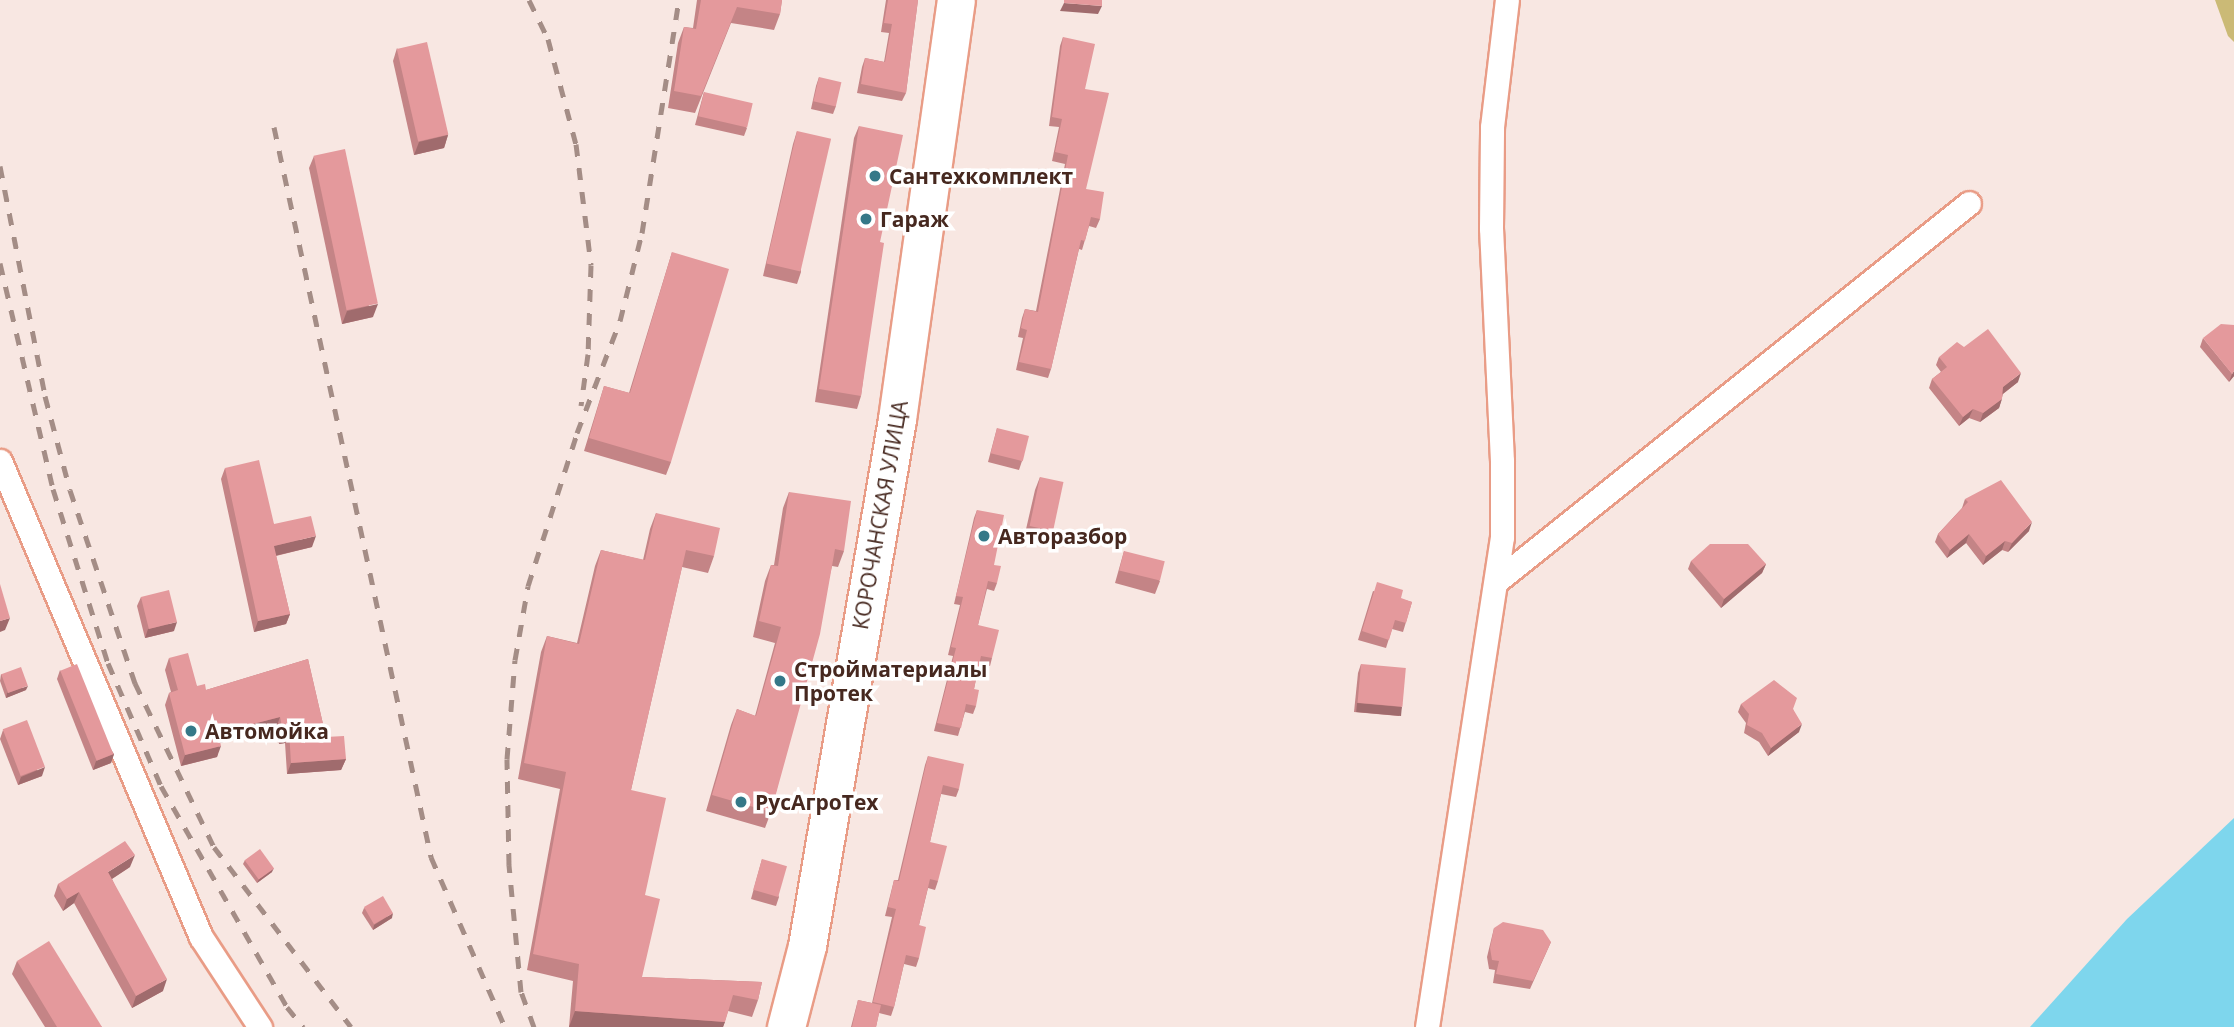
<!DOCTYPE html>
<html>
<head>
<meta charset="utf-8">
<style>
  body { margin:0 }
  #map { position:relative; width:2234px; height:1027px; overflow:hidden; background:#f8e7e2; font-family:"Open Sans",sans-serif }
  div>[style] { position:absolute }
  .forest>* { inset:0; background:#cbba76 }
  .water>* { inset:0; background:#7ed6ed }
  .roads { filter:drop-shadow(2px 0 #e99c86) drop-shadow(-2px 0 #e99c86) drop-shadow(0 2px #e99c86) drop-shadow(0 -2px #e99c86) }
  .minor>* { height:23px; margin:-11.5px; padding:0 11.5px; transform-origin:11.5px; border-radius:11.5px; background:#fff }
  .primary>* { height:37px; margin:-18.5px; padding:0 18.5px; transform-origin:18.5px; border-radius:18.5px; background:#fff }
  .rail>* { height:5px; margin-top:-2.5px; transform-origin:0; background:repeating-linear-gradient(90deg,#a48d86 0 12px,transparent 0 24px) }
  .wall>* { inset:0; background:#c48486 }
  .shaded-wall>* { inset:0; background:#a06b6d; transform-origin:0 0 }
  .building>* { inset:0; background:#e4999c; transform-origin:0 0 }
  .dots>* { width:19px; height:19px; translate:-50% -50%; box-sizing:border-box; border:4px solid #fff; border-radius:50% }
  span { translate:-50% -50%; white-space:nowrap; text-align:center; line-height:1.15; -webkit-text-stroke:7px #fff; paint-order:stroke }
  .poi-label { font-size:21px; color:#46281f; font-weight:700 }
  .left { translate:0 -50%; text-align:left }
  .street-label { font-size:21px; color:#46281f }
</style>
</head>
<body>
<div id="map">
  <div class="forest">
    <div style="clip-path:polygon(2215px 0,2234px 0,2234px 42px,2228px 36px)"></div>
  </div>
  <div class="water">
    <div style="clip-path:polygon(2234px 818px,2234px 1027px,2030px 1027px,2127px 919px)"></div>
  </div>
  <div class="roads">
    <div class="minor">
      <div style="left:0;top:461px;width:517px;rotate:67.11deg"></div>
      <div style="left:201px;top:937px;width:108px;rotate:56.8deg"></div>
      <div style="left:1498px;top:580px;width:603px;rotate:-38.67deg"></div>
      <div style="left:1427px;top:1027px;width:496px;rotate:-81.3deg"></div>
      <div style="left:1502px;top:537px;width:76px;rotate:-90deg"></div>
      <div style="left:1502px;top:461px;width:233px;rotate:-92.7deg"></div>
      <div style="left:1491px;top:228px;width:101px;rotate:-89.4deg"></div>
      <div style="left:1492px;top:127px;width:128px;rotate:-83.3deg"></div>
    </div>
    <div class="primary">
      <div style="left:786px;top:1027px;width:84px;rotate:-75.5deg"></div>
      <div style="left:807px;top:946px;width:535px;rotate:-80.31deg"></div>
      <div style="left:897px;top:419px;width:423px;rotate:-82deg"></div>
    </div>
  </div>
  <div class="rail">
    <div style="left:529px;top:0;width:43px;rotate:64deg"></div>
    <div style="left:548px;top:39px;width:109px;rotate:75.1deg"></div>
    <div style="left:576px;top:144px;width:122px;rotate:82.9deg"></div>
    <div style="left:591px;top:265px;width:89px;rotate:91.9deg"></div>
    <div style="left:588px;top:354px;width:52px;rotate:97.7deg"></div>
    <div style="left:274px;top:127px;width:747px;rotate:77.86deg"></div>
    <div style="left:431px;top:857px;width:185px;rotate:66.5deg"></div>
    <div style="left:0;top:166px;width:234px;rotate:78.9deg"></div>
    <div style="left:45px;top:396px;width:97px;rotate:75.1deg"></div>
    <div style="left:70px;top:490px;width:204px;rotate:71.4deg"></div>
    <div style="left:135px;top:683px;width:182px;rotate:64.3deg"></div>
    <div style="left:214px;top:847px;width:226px;rotate:52.7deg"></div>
    <div style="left:0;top:263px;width:232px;rotate:76.8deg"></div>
    <div style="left:53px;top:489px;width:182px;rotate:72.5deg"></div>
    <div style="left:108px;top:663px;width:134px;rotate:66.7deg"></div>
    <div style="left:161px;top:786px;width:254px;rotate:60.3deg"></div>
    <div style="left:287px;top:1007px;width:26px;rotate:51deg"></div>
    <div style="left:534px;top:1027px;width:37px;rotate:-110deg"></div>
    <div style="left:521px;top:992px;width:128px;rotate:-95.4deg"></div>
    <div style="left:509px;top:865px;width:106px;rotate:-91.1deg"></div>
    <div style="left:507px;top:759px;width:99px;rotate:-85.4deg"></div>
    <div style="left:515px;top:660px;width:75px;rotate:-80deg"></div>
    <div style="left:528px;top:586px;width:161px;rotate:-72.2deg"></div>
    <div style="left:577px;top:433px;width:120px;rotate:-69deg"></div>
    <div style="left:620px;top:321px;width:91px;rotate:-76deg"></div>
    <div style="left:642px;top:233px;width:236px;rotate:-81deg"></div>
  </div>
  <div class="wall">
    <div style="clip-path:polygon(697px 0,782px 0,780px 14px,774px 30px,731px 23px,695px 113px,668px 108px,678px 43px,684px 27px,693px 28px)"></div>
    <div style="clip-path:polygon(886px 0,918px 0,906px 93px,902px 101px,857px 93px,862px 67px,865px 58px,884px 62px,889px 33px,881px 32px)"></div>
    <div style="clip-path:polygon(1063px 37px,1085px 89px,1086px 189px,1100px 219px,1096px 228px,1089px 226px,1082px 250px,1079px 249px,1051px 369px,1048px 378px,1016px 370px,1023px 338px,1018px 337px,1022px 318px,1025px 309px,1036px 311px,1065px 164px,1052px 161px,1059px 127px,1049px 126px,1060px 46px)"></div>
    <div style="clip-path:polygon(397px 48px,448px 135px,444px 148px,414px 155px,393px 61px)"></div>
    <div style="clip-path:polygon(819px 77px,836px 106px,833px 114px,811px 109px,816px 86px)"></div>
    <div style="clip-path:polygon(704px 92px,747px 128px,744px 136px,695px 125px)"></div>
    <div style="clip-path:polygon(859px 126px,880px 242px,861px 396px,857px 409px,815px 402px,854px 138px)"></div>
    <div style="clip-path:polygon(797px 131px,801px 272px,797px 284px,763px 276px,793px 144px)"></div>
    <div style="clip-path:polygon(314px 156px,373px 317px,342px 324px,309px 168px)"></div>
    <div style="clip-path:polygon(672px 252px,671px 462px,666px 475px,584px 451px,604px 386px,629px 393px)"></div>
    <div style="clip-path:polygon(2203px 338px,2234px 376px,2229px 382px,2200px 347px)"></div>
    <div style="clip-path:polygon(1939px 357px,2018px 382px,2003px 394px,1999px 408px,1980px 422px,1969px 418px,1959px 426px,1929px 388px,1932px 379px,1941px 372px,1936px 365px)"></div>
    <div style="clip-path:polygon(997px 428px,1022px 461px,1019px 470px,988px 462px)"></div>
    <div style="clip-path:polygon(225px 468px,274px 524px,312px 547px,276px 556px,290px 614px,286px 624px,254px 632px,221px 479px)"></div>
    <div style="clip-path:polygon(1040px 477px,1051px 531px,1047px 544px,1024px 538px,1035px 490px)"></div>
    <div style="clip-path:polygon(789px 492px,844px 551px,838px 567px,832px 566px,771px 812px,765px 828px,706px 811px,731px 725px,737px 709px,755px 716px,775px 643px,753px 637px,765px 581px,771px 565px,774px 565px,783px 508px)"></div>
    <div style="clip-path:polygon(1965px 499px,2029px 531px,2008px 552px,2002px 550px,1983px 565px,1966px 543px,1947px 558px,1935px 542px,1938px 534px,1962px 508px)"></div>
    <div style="clip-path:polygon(977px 510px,994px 565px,997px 583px,994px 591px,987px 589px,978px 625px,992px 658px,990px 666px,979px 664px,974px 689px,976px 706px,973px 714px,965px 712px,958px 736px,934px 731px,953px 656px,948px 655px,960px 605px,954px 604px,974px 518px)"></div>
    <div style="clip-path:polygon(656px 513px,714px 556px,708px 573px,682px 567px,631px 790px,645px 895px,642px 977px,762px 982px,758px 1000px,752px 1017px,728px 1011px,723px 1027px,569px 1027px,573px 981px,527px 970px,560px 789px,518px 779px,541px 652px,547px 636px,577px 643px,595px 566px,601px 550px,643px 560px,650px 529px)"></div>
    <div style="clip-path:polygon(1124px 551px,1160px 581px,1155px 594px,1115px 583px)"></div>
    <div style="clip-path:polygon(1691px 561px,1766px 564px,1762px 573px,1721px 608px,1688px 569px)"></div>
    <div style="clip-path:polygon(1373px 591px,1412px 602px,1403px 632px,1392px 629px,1386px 648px,1358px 640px)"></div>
    <div style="clip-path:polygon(141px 597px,174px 631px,145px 638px,137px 606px)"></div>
    <div style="clip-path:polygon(169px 658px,197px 686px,206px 690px,308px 659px,326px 737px,346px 759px,341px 770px,287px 774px,285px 743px,279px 744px,276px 728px,220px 743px,217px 757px,181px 766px,165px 705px,169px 693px,171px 692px,165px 670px)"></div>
    <div style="clip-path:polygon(1361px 664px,1402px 707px,1399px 716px,1354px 712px,1358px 673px)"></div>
    <div style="clip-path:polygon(60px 670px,114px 754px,111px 763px,93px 770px,57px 679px)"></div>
    <div style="clip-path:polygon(1px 674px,26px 690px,6px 698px,0 681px)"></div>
    <div style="clip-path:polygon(1741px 704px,1793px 709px,1799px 732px,1768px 756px,1759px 742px,1744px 733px,1746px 723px,1738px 712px)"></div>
    <div style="clip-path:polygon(3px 730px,42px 776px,18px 785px,0 739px)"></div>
    <div style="clip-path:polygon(928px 756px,959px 789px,956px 797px,941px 794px,930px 842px,938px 881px,935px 890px,928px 888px,919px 925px,919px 958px,916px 967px,904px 964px,894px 1007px,891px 1016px,879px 1013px,876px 1027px,851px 1027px,858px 1000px,872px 1003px,892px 917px,885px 916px,894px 880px,898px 880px,925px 765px)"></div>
    <div style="clip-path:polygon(762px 859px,779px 897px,776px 906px,751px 899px)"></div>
    <div style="clip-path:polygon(245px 860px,272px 872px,257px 883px,243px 864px)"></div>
    <div style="clip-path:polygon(130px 867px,112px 879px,163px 991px,132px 1008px,74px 903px,63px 911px,54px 896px,58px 884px)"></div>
    <div style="clip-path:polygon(364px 908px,392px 918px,373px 930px,362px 913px)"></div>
    <div style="clip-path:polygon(1494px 928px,1551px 942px,1530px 989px,1493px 983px,1495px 970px,1489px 969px,1487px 957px)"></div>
    <div style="clip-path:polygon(17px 961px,102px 1027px,45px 1027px,12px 974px)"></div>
  </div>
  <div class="shaded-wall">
    <div style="clip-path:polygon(1064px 3px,1102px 6px,1098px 14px,1060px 11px)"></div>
    <div style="clip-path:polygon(448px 135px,444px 148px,414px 155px,419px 142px)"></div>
    <div style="clip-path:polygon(378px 304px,373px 317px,342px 324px,347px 311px)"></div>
    <div style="clip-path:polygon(2234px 371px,2234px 376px,2229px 382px,2232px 374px)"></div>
    <div style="clip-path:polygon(2021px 373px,2018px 382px,2000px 396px,2003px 387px)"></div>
    <div style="clip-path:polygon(2002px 399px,1999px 408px,1980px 422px,1983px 413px)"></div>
    <div style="clip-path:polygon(1973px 409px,1969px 418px,1959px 426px,1963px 417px)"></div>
    <div style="clip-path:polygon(2032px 522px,2029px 531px,2008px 552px,2012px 543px)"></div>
    <div style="clip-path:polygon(1969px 534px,1966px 543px,1947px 558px,1950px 550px)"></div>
    <div style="clip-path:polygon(316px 536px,312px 547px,270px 557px,274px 546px)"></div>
    <div style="clip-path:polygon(2005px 541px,2002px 550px,1983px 565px,1986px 556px)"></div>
    <div style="clip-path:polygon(1766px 564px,1762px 573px,1721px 608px,1724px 599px)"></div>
    <div style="clip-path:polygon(290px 614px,286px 624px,254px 632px,258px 621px)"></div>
    <div style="clip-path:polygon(10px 618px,5px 630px,0 632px,0 621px)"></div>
    <div style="clip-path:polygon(177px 622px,174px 631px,145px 638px,148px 629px)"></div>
    <div style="clip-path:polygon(28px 686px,26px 690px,6px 698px,7px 693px)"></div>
    <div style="left:1357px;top:703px;width:45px;height:9px;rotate:5deg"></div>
    <div style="clip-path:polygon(280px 717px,276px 728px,213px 745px,218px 733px)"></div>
    <div style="clip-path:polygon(1802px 724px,1799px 732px,1768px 756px,1771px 748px)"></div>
    <div style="clip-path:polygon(289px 731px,285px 743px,279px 744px,283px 732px)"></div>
    <div style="clip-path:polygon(221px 746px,217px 757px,181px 766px,185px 755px)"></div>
    <div style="clip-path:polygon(114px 754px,111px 763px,93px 770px,96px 761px)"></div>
    <div style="clip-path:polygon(346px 759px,341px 770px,287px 774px,291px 763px)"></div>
    <div style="clip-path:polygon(45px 767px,42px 776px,18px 785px,21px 777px)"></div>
    <div style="clip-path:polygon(135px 855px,130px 867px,104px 884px,108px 872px)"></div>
    <div style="clip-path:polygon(274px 868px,272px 872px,257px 883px,259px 879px)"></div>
    <div style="clip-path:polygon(79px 892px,74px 903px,63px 911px,67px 899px)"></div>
    <div style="clip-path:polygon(393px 913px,392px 918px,373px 930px,374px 925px)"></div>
    <div style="clip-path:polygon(167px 979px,163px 991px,132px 1008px,136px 996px)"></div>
    <div style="clip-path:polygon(575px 1011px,725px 1022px,723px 1027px,569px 1027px)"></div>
  </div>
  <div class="building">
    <div style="clip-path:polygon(701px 0,782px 0,780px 14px,737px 7px,701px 96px,674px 91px,684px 27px,696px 29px)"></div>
    <div style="clip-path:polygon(888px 0,918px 0,906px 93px,861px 84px,865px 58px,885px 62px,892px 24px,884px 23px)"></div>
    <div style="clip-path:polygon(1064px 0,1102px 0,1102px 6px,1064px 3px)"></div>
    <div style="clip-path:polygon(1063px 37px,1095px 44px,1085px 89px,1109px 93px,1086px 189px,1104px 192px,1100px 219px,1091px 217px,1085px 241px,1081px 240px,1051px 369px,1019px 362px,1027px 330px,1021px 328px,1025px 309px,1038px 312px,1068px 155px,1055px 152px,1062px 119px,1052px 117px)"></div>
    <div style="left:427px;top:42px;width:95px;height:31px;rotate:77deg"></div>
    <div style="left:819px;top:77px;width:23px;height:25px;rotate:13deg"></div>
    <div style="left:704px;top:92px;width:50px;height:25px;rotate:13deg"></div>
    <div style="clip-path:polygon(859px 126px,903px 135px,880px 242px,884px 243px,861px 396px,819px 389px)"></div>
    <div style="left:797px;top:131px;width:35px;height:136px;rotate:13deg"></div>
    <div style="left:345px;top:149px;width:158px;height:32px;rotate:78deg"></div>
    <div style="clip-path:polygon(672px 252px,729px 269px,671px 462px,589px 438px,604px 386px,630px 393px)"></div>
    <div style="clip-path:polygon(2221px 324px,2234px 325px,2234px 371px,2232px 374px,2203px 338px)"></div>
    <div style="clip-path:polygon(1988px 329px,2021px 373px,2003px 387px,2002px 399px,1983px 413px,1973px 409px,1963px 417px,1932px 379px,1947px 367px,1939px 357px,1957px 342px,1964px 347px)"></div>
    <div style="left:997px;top:428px;width:33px;height:26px;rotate:14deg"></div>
    <div style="clip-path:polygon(259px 460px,274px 524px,311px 516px,316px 536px,274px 546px,290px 614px,258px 621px,225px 468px)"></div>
    <div style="left:1040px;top:477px;width:24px;height:50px;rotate:12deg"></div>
    <div style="clip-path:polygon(2001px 480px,2032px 522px,2012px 543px,2005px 541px,1986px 556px,1969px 534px,1950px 550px,1938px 534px,1968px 502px,1965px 499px)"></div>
    <div style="clip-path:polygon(789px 492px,851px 501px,844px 551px,835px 549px,820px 634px,771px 812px,712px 795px,737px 709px,756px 716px,781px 627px,759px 621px,771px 565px,778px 566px)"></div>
    <div style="clip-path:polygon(977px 510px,1004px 515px,994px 565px,1001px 566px,997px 583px,988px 581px,978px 625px,999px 630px,992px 658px,981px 656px,974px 689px,979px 690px,976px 706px,966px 704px,961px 728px,937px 723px,956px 648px,951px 647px,963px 597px,956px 596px)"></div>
    <div style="clip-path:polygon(656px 513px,720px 528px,714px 556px,686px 550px,631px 790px,666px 798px,645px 895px,660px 899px,642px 977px,762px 982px,758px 1000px,733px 995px,725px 1022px,575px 1011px,579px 964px,533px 954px,566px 772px,524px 763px,547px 636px,579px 644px,601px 550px,645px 560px)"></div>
    <div style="clip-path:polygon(1710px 544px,1748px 544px,1766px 564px,1724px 599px,1691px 561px)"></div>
    <div style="left:1124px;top:551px;width:42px;height:20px;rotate:14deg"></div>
    <div style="clip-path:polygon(1377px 582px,1403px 590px,1401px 598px,1412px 602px,1406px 623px,1395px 620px,1389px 640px,1362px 631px)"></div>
    <div style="clip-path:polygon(0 584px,10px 618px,0 621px)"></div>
    <div style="left:169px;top:590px;width:33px;height:29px;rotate:76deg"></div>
    <div style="clip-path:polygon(188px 653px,197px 686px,205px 684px,206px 690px,308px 659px,326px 737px,344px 736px,346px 759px,291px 763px,289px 731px,283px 732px,280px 717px,218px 733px,221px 746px,185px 755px,169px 693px,178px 690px,169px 658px)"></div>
    <div style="left:77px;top:664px;width:97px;height:18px;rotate:68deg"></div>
    <div style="left:1361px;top:664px;width:45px;height:39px;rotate:5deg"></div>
    <div style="left:21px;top:667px;width:20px;height:21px;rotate:70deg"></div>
    <div style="clip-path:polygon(1774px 680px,1797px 698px,1793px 709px,1802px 724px,1771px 748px,1762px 733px,1747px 725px,1749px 714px,1741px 704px)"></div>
    <div style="left:27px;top:720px;width:50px;height:26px;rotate:69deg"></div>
    <div style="clip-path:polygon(928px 756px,964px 764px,959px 789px,943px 785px,930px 842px,947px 846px,938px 881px,930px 879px,919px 925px,926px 927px,919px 958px,906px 955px,894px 1007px,873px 1002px,896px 909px,888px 907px,894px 880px,899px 881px)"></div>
    <div style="clip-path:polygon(125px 841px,135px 855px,108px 872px,167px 979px,136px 996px,79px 892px,67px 899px,58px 884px)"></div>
    <div style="left:260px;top:849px;width:24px;height:19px;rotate:54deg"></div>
    <div style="left:762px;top:859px;width:26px;height:32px;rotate:16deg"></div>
    <div style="left:383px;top:896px;width:20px;height:22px;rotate:60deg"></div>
    <div style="clip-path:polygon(1503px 922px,1543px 930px,1551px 942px,1533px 981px,1496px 974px,1499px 961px,1492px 960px,1490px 948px,1494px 928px)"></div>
    <div style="clip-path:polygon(49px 941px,102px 1027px,57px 1027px,17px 961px)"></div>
    <div style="clip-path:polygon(858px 1000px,881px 1005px,876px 1027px,852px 1027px)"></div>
  </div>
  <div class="dots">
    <div style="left:875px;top:176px;background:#357888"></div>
    <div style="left:866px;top:219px;background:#357888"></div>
    <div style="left:984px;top:536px;background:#357888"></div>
    <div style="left:780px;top:681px;background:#357888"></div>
    <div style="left:191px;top:731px;background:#357888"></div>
    <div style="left:741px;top:802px;background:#357888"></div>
  </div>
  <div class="poi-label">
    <span class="left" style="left:889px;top:176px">Сантехкомплект</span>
    <span class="left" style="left:880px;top:219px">Гараж</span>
    <span class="left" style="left:998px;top:536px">Авторазбор</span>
    <span class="left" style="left:794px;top:681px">Стройматериалы<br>Протек</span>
    <span class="left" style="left:205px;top:731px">Автомойка</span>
    <span class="left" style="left:755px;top:802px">РусАгроТех</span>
  </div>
  <div class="street-label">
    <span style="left:880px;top:515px;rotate:-80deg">КОРОЧАНСКАЯ УЛИЦА</span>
  </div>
</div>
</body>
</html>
